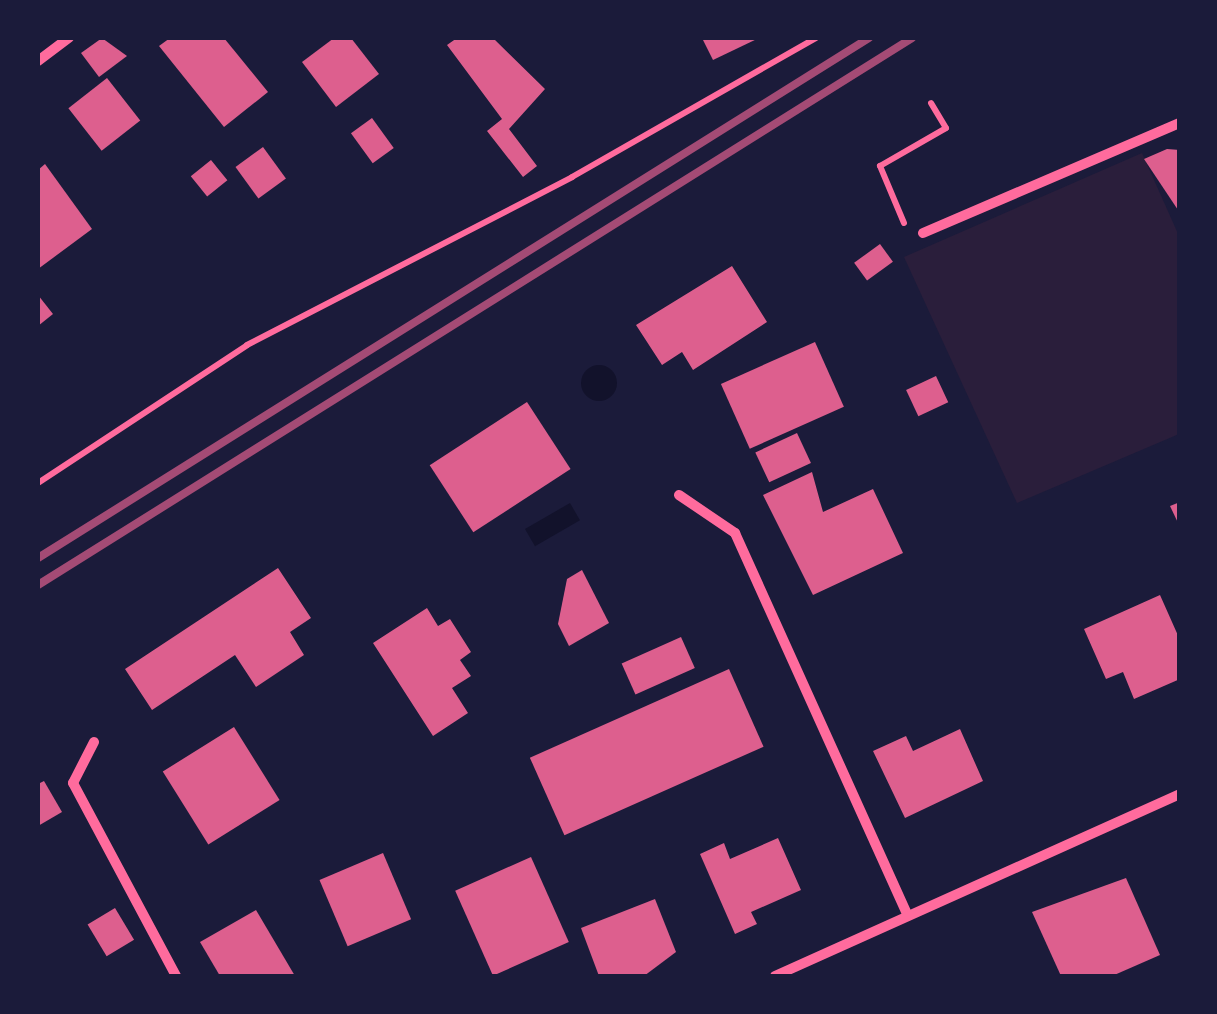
<!DOCTYPE html>
<html>
<head>
<meta charset="utf-8">
<style>
  body { margin:0 }
  #map { position:relative; width:1217px; height:1014px; overflow:hidden; background:#1b1b3a; font-family:"Exo 2",sans-serif }
  div>[style] { position:absolute }
  .green>* { inset:0; background:#2a1e3b }
  .water>* { inset:0; background:#12122b; transform-origin:0 0 }
  .round { border-radius:50% }
  .building>* { inset:0; background:#dd5f8e; transform-origin:0 0 }
  .path>* { height:6px; margin:-3px; padding:0 3px; transform-origin:3px; border-radius:3px; background:#ff6b9d }
  .minor>* { height:10px; margin:-5px; padding:0 5px; transform-origin:5px; border-radius:5px; background:#ff6b9d }
  .rail>* { height:8px; margin:-4px; padding:0 4px; transform-origin:4px; border-radius:4px; background:#a44b75 }
  span { translate:-50% -50%; white-space:nowrap; text-align:center; line-height:1.15; -webkit-text-stroke:10px #1b1b3a; paint-order:stroke }
  .frame { position:absolute; inset:0; border:40px solid #1b1b3a; pointer-events:none }
</style>
</head>
<body>
<div id="map">
  <div class="green">
    <div style="clip-path:polygon(1142px 153px,1179px 236px,1179px 434px,1017px 503px,904px 257px)"></div>
  </div>
  <div class="water">
    <div class="round" style="left:581px;top:365px;width:36px;height:36px"></div>
    <div style="left:570px;top:503px;width:20px;height:52px;rotate:60deg"></div>
  </div>
  <div class="building">
    <div style="clip-path:polygon(102px 38px,127px 56px,99px 77px,81px 53px)"></div>
    <div style="clip-path:polygon(170px 38px,224px 38px,268px 92px,224px 127px,159px 46px)"></div>
    <div style="clip-path:polygon(334px 38px,351px 38px,379px 74px,336px 107px,302px 62px)"></div>
    <div style="clip-path:polygon(457px 38px,493px 38px,545px 89px,509px 129px,537px 166px,523px 177px,487px 131px,502px 119px,447px 45px)"></div>
    <div style="clip-path:polygon(702px 38px,759px 38px,713px 60px)"></div>
    <div style="left:107px;top:78px;width:54px;height:49px;rotate:52deg"></div>
    <div style="left:372px;top:118px;width:37px;height:26px;rotate:54deg"></div>
    <div style="left:263px;top:147px;width:39px;height:34px;rotate:54deg"></div>
    <div style="clip-path:polygon(1167px 149px,1180px 150px,1180px 213px,1144px 159px)"></div>
    <div style="left:211px;top:160px;width:26px;height:26px;rotate:51deg"></div>
    <div style="clip-path:polygon(45px 164px,92px 229px,38px 269px,38px 170px)"></div>
    <div style="left:880px;top:244px;width:22px;height:32px;rotate:54deg"></div>
    <div style="clip-path:polygon(732px 266px,767px 322px,693px 370px,682px 352px,662px 365px,636px 325px)"></div>
    <div style="clip-path:polygon(38px 295px,53px 314px,38px 326px)"></div>
    <div style="left:815px;top:342px;width:71px;height:103px;rotate:66deg"></div>
    <div style="left:936px;top:376px;width:29px;height:33px;rotate:65deg"></div>
    <div style="left:527px;top:402px;width:80px;height:116px;rotate:57deg"></div>
    <div style="left:797px;top:433px;width:33px;height:46px;rotate:65deg"></div>
    <div style="clip-path:polygon(812px 472px,823px 512px,873px 489px,903px 553px,813px 595px,763px 495px)"></div>
    <div style="clip-path:polygon(1180px 502px,1180px 527px,1170px 506px)"></div>
    <div style="clip-path:polygon(278px 568px,311px 618px,290px 632px,304px 655px,256px 687px,235px 655px,152px 710px,125px 669px)"></div>
    <div style="clip-path:polygon(582px 570px,609px 623px,569px 646px,558px 624px,567px 579px)"></div>
    <div style="clip-path:polygon(1160px 595px,1180px 640px,1180px 679px,1134px 699px,1123px 672px,1106px 679px,1084px 629px)"></div>
    <div style="clip-path:polygon(427px 608px,438px 626px,450px 619px,471px 652px,460px 660px,471px 676px,452px 688px,468px 713px,433px 736px,373px 643px)"></div>
    <div style="left:681px;top:637px;width:34px;height:65px;rotate:66deg"></div>
    <div style="left:729px;top:669px;width:85px;height:218px;rotate:66deg"></div>
    <div style="left:234px;top:727px;width:86px;height:84px;rotate:58deg"></div>
    <div style="clip-path:polygon(960px 729px,983px 781px,905px 818px,873px 751px,906px 736px,913px 751px)"></div>
    <div style="clip-path:polygon(44px 781px,62px 812px,38px 826px,38px 784px)"></div>
    <div style="clip-path:polygon(778px 838px,801px 890px,751px 912px,757px 924px,735px 934px,700px 854px,724px 843px,730px 859px)"></div>
    <div style="left:383px;top:853px;width:72px;height:69px;rotate:67deg"></div>
    <div style="left:531px;top:857px;width:93px;height:83px;rotate:66deg"></div>
    <div style="clip-path:polygon(1126px 878px,1160px 955px,1112px 976px,1061px 976px,1032px 912px)"></div>
    <div style="clip-path:polygon(655px 899px,676px 952px,644px 976px,599px 976px,581px 928px)"></div>
    <div style="left:115px;top:908px;width:37px;height:32px;rotate:59deg"></div>
    <div style="clip-path:polygon(256px 910px,295px 976px,220px 976px,200px 942px)"></div>
  </div>
  <div class="path">
    <div style="left:904px;top:223px;width:62px;rotate:-112.8deg"></div>
    <div style="left:880px;top:166px;width:76px;rotate:-29.9deg"></div>
    <div style="left:946px;top:128px;width:29px;rotate:-121deg"></div>
    <div style="left:38px;top:483px;width:250px;rotate:-33.4deg"></div>
    <div style="left:247px;top:345px;width:366px;rotate:-27.3deg"></div>
    <div style="left:572px;top:177px;width:281px;rotate:-29.7deg"></div>
  </div>
  <div class="minor">
    <div style="left:38px;top:61px;width:39px;rotate:-37deg"></div>
    <div style="left:923px;top:233px;width:280px;rotate:-23.2deg"></div>
    <div style="left:679px;top:495px;width:68px;rotate:34.2deg"></div>
    <div style="left:735px;top:533px;width:420px;rotate:65.7deg"></div>
    <div style="left:94px;top:742px;width:46px;rotate:117.1deg"></div>
    <div style="left:73px;top:783px;width:219px;rotate:61.9deg"></div>
    <div style="left:775px;top:976px;width:444px;rotate:-24.2deg"></div>
  </div>
  <div class="rail">
    <div style="left:38px;top:558px;width:980px;rotate:-32.04deg"></div>
    <div style="left:38px;top:585px;width:1031px;rotate:-32.04deg"></div>
  </div>
  <div class="frame"></div>
</div>
</body>
</html>
